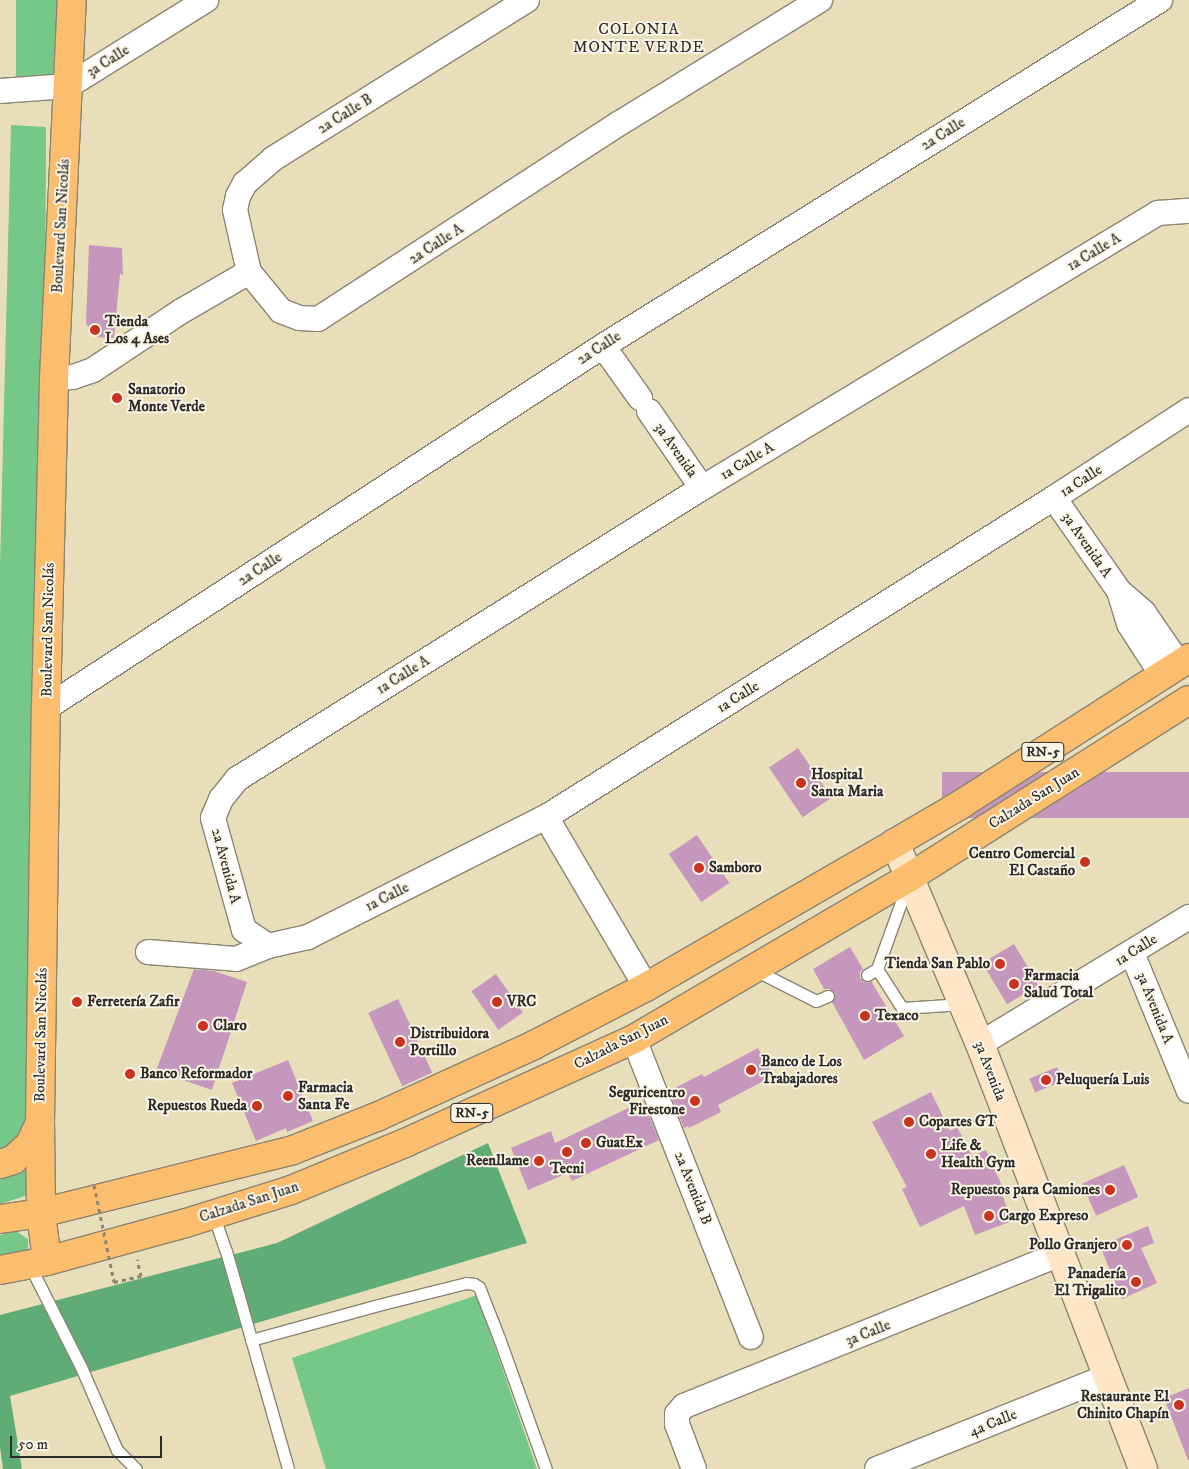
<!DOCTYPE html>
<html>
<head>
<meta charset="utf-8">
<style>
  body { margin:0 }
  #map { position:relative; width:1189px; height:1469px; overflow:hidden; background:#e8deba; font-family:"IM FELL DW Pica",serif }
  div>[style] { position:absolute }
  .green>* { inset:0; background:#75c88a; transform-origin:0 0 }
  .forest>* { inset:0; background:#60ac76 }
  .building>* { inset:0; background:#c597bc; transform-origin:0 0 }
  .path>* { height:3px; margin-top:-1.5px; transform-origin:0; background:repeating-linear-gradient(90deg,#8a8472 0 4px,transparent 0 8px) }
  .roads { filter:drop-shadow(1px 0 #8a8472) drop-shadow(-1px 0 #8a8472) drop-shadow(0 1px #8a8472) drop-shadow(0 -1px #8a8472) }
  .service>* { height:11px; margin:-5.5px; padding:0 5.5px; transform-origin:5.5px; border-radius:5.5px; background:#fff }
  .minor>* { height:24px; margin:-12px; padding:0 12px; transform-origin:12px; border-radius:12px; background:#fff }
  .secondary>* { height:28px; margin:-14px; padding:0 14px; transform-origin:14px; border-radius:14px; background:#fde5c5 }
  .primary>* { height:28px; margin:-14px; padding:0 14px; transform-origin:14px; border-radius:14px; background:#fbbd6e }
  .path-bridge>* { height:3px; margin-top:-1.5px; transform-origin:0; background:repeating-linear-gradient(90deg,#8a8472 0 4px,transparent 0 8px) }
  .dots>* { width:14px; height:14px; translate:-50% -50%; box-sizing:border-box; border:2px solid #fcf5e5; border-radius:50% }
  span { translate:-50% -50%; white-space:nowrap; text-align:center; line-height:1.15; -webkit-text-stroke:4px #fcf5e5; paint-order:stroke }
  .shield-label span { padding:1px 4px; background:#fcf5e5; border:1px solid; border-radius:4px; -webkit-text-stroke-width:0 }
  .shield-label { font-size:14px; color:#2b2b2b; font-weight:700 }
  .street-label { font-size:15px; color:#2b2b2b }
  .poi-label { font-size:15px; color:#2b2b2b; font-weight:700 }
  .left { translate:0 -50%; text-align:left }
  .right { translate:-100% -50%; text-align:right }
  .neighbourhood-label { font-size:16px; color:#2b2b2b; letter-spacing:1px }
  .scale { position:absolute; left:10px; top:1436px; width:152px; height:22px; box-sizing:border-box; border:2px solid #2b2b2b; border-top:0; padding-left:6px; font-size:15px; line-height:18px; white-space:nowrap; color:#2b2b2b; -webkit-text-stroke:4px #fcf5e5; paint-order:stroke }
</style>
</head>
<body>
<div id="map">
  <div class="green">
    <div style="left:16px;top:0;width:43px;height:96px"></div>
    <div style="clip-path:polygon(11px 125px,46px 127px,41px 1191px,0 1204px,0 566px)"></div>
    <div style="clip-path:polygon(16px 1231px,28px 1239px,28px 1253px,0 1264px,0 1235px)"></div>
    <div style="clip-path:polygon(477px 1295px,537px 1469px,326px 1469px,292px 1358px)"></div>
  </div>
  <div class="forest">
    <div style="clip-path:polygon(488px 1143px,527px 1243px,10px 1396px,22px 1469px,3px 1469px,0 1447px,0 1315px,277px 1243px)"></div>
  </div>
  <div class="building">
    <div style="clip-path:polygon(89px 245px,122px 248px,123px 275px,120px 274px,114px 338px,94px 337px,86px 323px)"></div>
    <div style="left:798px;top:748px;width:60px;height:35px;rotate:56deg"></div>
    <div style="left:1189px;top:772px;width:46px;height:247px;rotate:90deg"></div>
    <div style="left:697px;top:835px;width:58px;height:34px;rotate:56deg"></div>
    <div style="left:1014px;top:944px;width:48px;height:37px;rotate:59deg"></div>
    <div style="clip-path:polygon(850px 947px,863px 969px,860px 972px,860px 978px,864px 982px,871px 981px,904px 1036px,864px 1060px,832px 1002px,835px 997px,835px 993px,829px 989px,824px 989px,813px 969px)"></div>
    <div style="clip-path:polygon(194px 969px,214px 971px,247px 982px,212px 1090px,156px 1071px)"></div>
    <div style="left:496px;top:974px;width:47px;height:30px;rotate:55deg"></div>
    <div style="left:398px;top:999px;width:81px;height:33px;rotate:65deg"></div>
    <div style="clip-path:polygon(758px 1048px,773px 1076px,718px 1105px,721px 1112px,689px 1128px,688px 1126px,684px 1128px,669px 1091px,702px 1074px,704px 1077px)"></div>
    <div style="clip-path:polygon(288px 1060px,313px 1121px,287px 1132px,286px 1128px,256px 1141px,232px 1083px)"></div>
    <div style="left:1057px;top:1067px;width:15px;height:30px;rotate:67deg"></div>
    <div style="clip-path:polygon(931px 1092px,950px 1131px,957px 1127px,972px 1156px,986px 1150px,1003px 1188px,1000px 1189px,1012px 1221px,975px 1235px,964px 1206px,920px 1227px,902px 1189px,907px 1187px,872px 1122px)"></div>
    <div style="clip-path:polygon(643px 1101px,659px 1140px,572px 1181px,568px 1173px,528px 1190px,511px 1148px,551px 1131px,555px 1143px)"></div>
    <div style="left:1124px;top:1165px;width:35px;height:46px;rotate:66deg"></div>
    <div style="clip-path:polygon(1148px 1226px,1154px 1243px,1141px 1248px,1157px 1283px,1122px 1299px,1100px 1246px)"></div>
    <div style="clip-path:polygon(1189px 1388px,1189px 1460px,1188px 1460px,1164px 1398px)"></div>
  </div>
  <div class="path">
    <div style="left:114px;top:1282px;width:28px;rotate:-13deg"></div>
    <div style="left:141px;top:1276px;width:17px;rotate:-103deg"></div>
  </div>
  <div class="roads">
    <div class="service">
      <div style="left:877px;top:969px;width:46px;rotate:57.3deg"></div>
      <div style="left:902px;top:1008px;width:61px;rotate:-3.8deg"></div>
      <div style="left:755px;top:970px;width:68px;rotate:26.9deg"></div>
      <div style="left:816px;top:1001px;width:13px;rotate:-23deg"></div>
      <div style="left:867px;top:975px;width:12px;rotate:-31deg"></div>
      <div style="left:877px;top:969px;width:91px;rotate:-70.2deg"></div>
      <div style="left:213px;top:1214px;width:39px;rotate:71deg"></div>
      <div style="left:226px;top:1251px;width:227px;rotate:74.1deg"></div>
      <div style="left:29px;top:1264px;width:115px;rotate:63.2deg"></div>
      <div style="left:81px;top:1367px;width:90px;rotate:66.6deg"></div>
      <div style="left:117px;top:1450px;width:27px;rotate:45deg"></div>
      <div style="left:251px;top:1340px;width:132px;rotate:-15.4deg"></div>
      <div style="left:378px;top:1305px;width:91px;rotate:-14deg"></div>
      <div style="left:466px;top:1283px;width:8px;rotate:7deg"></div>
      <div style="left:474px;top:1284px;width:6px;rotate:31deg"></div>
      <div style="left:479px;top:1287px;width:55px;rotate:68.6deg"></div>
      <div style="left:499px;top:1338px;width:139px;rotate:70.3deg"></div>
    </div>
    <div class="minor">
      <div style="left:527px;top:0;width:300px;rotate:148deg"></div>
      <div style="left:273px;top:159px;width:37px;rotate:139deg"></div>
      <div style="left:245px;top:183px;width:15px;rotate:118deg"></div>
      <div style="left:238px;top:196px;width:14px;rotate:102deg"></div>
      <div style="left:235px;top:210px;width:64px;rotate:77.3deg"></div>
      <div style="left:249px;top:272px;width:50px;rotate:50.6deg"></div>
      <div style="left:281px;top:311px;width:19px;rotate:21deg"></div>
      <div style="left:299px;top:318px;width:19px;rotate:3deg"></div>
      <div style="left:318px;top:319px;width:360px;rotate:-33deg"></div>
      <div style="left:620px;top:123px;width:235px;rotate:-31.6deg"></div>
      <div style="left:0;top:91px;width:68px;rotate:-4.2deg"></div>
      <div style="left:68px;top:86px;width:163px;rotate:-31.9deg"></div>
      <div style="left:603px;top:346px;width:64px;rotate:54.6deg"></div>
      <div style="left:54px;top:378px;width:19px;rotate:-3deg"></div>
      <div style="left:73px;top:377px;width:21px;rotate:-19deg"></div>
      <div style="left:93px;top:370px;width:105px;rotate:-33.7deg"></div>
      <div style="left:180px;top:312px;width:80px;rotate:-30.1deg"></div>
      <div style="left:649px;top:411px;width:93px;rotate:55.5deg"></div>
      <div style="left:1054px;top:498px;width:113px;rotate:55deg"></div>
      <div style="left:1119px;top:591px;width:33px;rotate:41deg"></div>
      <div style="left:1144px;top:613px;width:62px;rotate:55.5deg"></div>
      <div style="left:1119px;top:591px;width:34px;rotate:73deg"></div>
      <div style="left:1129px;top:624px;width:61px;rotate:57.1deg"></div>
      <div style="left:46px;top:708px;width:664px;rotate:-33.02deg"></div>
      <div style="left:603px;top:346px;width:656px;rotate:-31.85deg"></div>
      <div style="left:546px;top:817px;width:197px;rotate:59.5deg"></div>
      <div style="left:268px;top:946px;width:29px;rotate:-146deg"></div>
      <div style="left:244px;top:930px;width:116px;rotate:-105.5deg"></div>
      <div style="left:213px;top:818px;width:21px;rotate:-67deg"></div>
      <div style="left:221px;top:799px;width:26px;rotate:-51deg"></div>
      <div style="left:237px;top:779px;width:549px;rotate:-32.04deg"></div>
      <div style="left:702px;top:488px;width:533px;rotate:-31.09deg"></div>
      <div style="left:1158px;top:213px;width:31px;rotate:-4deg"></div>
      <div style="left:148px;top:952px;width:88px;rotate:4.5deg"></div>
      <div style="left:236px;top:959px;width:35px;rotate:-22deg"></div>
      <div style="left:268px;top:946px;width:41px;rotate:-12.7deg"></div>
      <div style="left:308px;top:937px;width:267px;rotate:-26.8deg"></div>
      <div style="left:546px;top:817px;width:600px;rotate:-32.13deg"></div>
      <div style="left:1054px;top:498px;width:161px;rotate:-33.1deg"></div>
      <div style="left:1132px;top:953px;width:149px;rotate:67.6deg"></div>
      <div style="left:634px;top:1039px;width:320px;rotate:68.6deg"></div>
      <div style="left:980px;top:1044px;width:245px;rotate:-31.3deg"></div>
      <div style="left:694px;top:1469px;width:48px;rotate:-110.7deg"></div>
      <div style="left:677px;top:1424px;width:10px;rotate:-90deg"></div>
      <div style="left:677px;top:1414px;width:11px;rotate:-49deg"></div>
      <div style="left:684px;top:1406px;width:406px;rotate:-22deg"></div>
      <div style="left:877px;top:1469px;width:249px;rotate:-21.9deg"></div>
    </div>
    <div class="secondary">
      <div style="left:895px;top:843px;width:218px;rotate:67.1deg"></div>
      <div style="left:980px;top:1044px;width:455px;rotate:69deg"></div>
    </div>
    <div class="primary">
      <div style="left:0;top:1164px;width:14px;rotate:-17deg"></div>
      <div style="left:13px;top:1160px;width:23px;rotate:-43deg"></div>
      <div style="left:30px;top:1144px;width:23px;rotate:-65deg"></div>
      <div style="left:0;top:1219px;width:41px;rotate:-8.3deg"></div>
      <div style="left:41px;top:1213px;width:260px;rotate:-14deg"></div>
      <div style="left:293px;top:1150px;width:92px;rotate:-21.6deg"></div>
      <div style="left:379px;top:1116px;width:170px;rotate:-24.6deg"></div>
      <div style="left:534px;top:1045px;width:126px;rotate:-27.4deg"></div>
      <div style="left:646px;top:987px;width:288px;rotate:-30deg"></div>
      <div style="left:895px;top:843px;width:75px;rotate:-30.3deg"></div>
      <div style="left:960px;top:805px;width:272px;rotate:-32.7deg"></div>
      <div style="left:47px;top:1261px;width:48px;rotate:-97.1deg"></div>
      <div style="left:41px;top:1213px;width:90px;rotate:-90.6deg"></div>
      <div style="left:40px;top:1123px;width:415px;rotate:-89.2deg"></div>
      <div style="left:46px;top:708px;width:330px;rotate:-88.6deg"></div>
      <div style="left:54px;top:378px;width:378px;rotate:-87.3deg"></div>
      <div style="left:0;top:1270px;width:48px;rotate:-10.8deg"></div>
      <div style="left:47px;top:1261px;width:144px;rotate:-15.3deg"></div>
      <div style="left:186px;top:1223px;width:110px;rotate:-17.4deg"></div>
      <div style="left:291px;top:1190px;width:123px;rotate:-22.4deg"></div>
      <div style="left:405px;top:1143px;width:252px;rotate:-24.4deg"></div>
      <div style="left:634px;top:1039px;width:320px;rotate:-30.4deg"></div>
      <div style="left:910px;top:877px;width:330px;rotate:-32.4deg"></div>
    </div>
  </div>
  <div class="path-bridge">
    <div style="left:94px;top:1185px;width:99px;rotate:78.3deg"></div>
  </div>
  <div class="dots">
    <div style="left:95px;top:330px;background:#c8321e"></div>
    <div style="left:117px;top:398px;background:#c8321e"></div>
    <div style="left:801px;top:783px;background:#c8321e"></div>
    <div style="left:1085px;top:862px;background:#c8321e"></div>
    <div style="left:699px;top:868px;background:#c8321e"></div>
    <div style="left:1000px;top:964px;background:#c8321e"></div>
    <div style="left:1014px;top:984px;background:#c8321e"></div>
    <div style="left:77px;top:1002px;background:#c8321e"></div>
    <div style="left:497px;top:1002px;background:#c8321e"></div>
    <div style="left:865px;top:1016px;background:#c8321e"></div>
    <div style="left:203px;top:1026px;background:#c8321e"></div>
    <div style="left:400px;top:1042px;background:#c8321e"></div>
    <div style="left:751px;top:1070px;background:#c8321e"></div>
    <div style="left:130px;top:1074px;background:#c8321e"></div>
    <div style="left:1046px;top:1080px;background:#c8321e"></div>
    <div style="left:288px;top:1096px;background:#c8321e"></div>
    <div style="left:695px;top:1101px;background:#c8321e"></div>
    <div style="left:257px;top:1106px;background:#c8321e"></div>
    <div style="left:909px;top:1122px;background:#c8321e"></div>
    <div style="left:586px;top:1143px;background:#c8321e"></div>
    <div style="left:567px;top:1152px;background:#c8321e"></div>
    <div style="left:931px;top:1154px;background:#c8321e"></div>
    <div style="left:539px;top:1161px;background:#c8321e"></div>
    <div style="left:1110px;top:1190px;background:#c8321e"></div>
    <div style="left:989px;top:1216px;background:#c8321e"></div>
    <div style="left:1127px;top:1245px;background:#c8321e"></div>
    <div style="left:1136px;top:1282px;background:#c8321e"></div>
    <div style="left:1179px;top:1405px;background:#c8321e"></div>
  </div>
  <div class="shield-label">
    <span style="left:1043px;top:752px">RN-5</span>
    <span style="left:472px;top:1113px">RN-5</span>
  </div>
  <div class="street-label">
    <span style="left:108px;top:61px;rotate:-32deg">3a Calle</span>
    <span style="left:345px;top:114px;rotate:-32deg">2a Calle B</span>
    <span style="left:943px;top:134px;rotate:-32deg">2a Calle</span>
    <span style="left:61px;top:226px;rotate:-87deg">Boulevard San Nicolás</span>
    <span style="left:436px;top:244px;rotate:-33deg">2a Calle A</span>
    <span style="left:1094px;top:252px;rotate:-31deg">1a Calle A</span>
    <span style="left:599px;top:348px;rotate:-33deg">2a Calle</span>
    <span style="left:676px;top:450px;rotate:55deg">3a Avenida</span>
    <span style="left:747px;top:461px;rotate:-31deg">1a Calle A</span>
    <span style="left:1081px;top:481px;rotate:-33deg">1a Calle</span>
    <span style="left:1087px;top:545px;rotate:55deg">3a Avenida A</span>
    <span style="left:260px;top:569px;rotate:-33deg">2a Calle</span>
    <span style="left:48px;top:630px;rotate:-89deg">Boulevard San Nicolás</span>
    <span style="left:403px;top:675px;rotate:-32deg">1a Calle A</span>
    <span style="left:738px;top:697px;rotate:-32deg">1a Calle</span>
    <span style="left:1034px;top:798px;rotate:-32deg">Calzada San Juan</span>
    <span style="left:226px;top:866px;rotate:75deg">2a Avenida A</span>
    <span style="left:387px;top:897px;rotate:-27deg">1a Calle</span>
    <span style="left:1136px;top:950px;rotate:-32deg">1a Calle</span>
    <span style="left:1155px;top:1008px;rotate:68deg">3a Avenida A</span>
    <span style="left:41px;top:1035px;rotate:-89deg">Boulevard San Nicolás</span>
    <span style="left:621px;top:1042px;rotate:-27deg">Calzada San Juan</span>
    <span style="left:990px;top:1071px;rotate:69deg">3a Avenida</span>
    <span style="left:693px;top:1188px;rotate:68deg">2a Avenida B</span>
    <span style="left:249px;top:1202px;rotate:-18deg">Calzada San Juan</span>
    <span style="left:868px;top:1333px;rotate:-22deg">3a Calle</span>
    <span style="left:993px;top:1423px;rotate:-22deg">4a Calle</span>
  </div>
  <div class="poi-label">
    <span class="left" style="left:105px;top:330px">Tienda<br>Los 4 Ases</span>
    <span class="left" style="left:128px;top:398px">Sanatorio<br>Monte Verde</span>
    <span class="left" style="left:811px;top:783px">Hospital<br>Santa Maria</span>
    <span class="right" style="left:1075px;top:862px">Centro Comercial<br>El Castaño</span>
    <span class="left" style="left:709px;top:868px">Samboro</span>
    <span class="right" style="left:990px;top:964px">Tienda San Pablo</span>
    <span class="left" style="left:1024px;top:984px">Farmacia<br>Salud Total</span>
    <span class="left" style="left:87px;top:1002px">Ferretería Zafir</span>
    <span class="left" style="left:507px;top:1002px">VRC</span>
    <span class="left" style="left:875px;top:1016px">Texaco</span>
    <span class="left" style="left:213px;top:1026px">Claro</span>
    <span class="left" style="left:410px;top:1042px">Distribuidora<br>Portillo</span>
    <span class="left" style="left:761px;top:1070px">Banco de Los<br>Trabajadores</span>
    <span class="left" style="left:140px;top:1074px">Banco Reformador</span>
    <span class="left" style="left:1056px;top:1080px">Peluquería Luis</span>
    <span class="left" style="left:298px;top:1096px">Farmacia<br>Santa Fe</span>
    <span class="right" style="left:685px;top:1101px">Seguricentro<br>Firestone</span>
    <span class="right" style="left:247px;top:1106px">Repuestos Rueda</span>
    <span class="left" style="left:919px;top:1122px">Copartes GT</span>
    <span class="left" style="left:596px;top:1143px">GuatEx</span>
    <span class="left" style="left:941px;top:1154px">Life &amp;<br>Health Gym</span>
    <span class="right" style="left:529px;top:1161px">Reenllame</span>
    <span style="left:567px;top:1169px">Tecni</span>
    <span class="right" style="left:1100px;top:1190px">Repuestos para Camiones</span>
    <span class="left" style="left:999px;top:1216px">Cargo Expreso</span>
    <span class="right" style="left:1117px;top:1245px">Pollo Granjero</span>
    <span class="right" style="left:1126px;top:1282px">Panadería<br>El Trigalito</span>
    <span class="right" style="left:1169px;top:1405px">Restaurante El<br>Chinito Chapín</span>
  </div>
  <div class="neighbourhood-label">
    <span style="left:639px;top:38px">COLONIA<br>MONTE VERDE</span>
  </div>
  <div class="scale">50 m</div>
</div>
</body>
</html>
